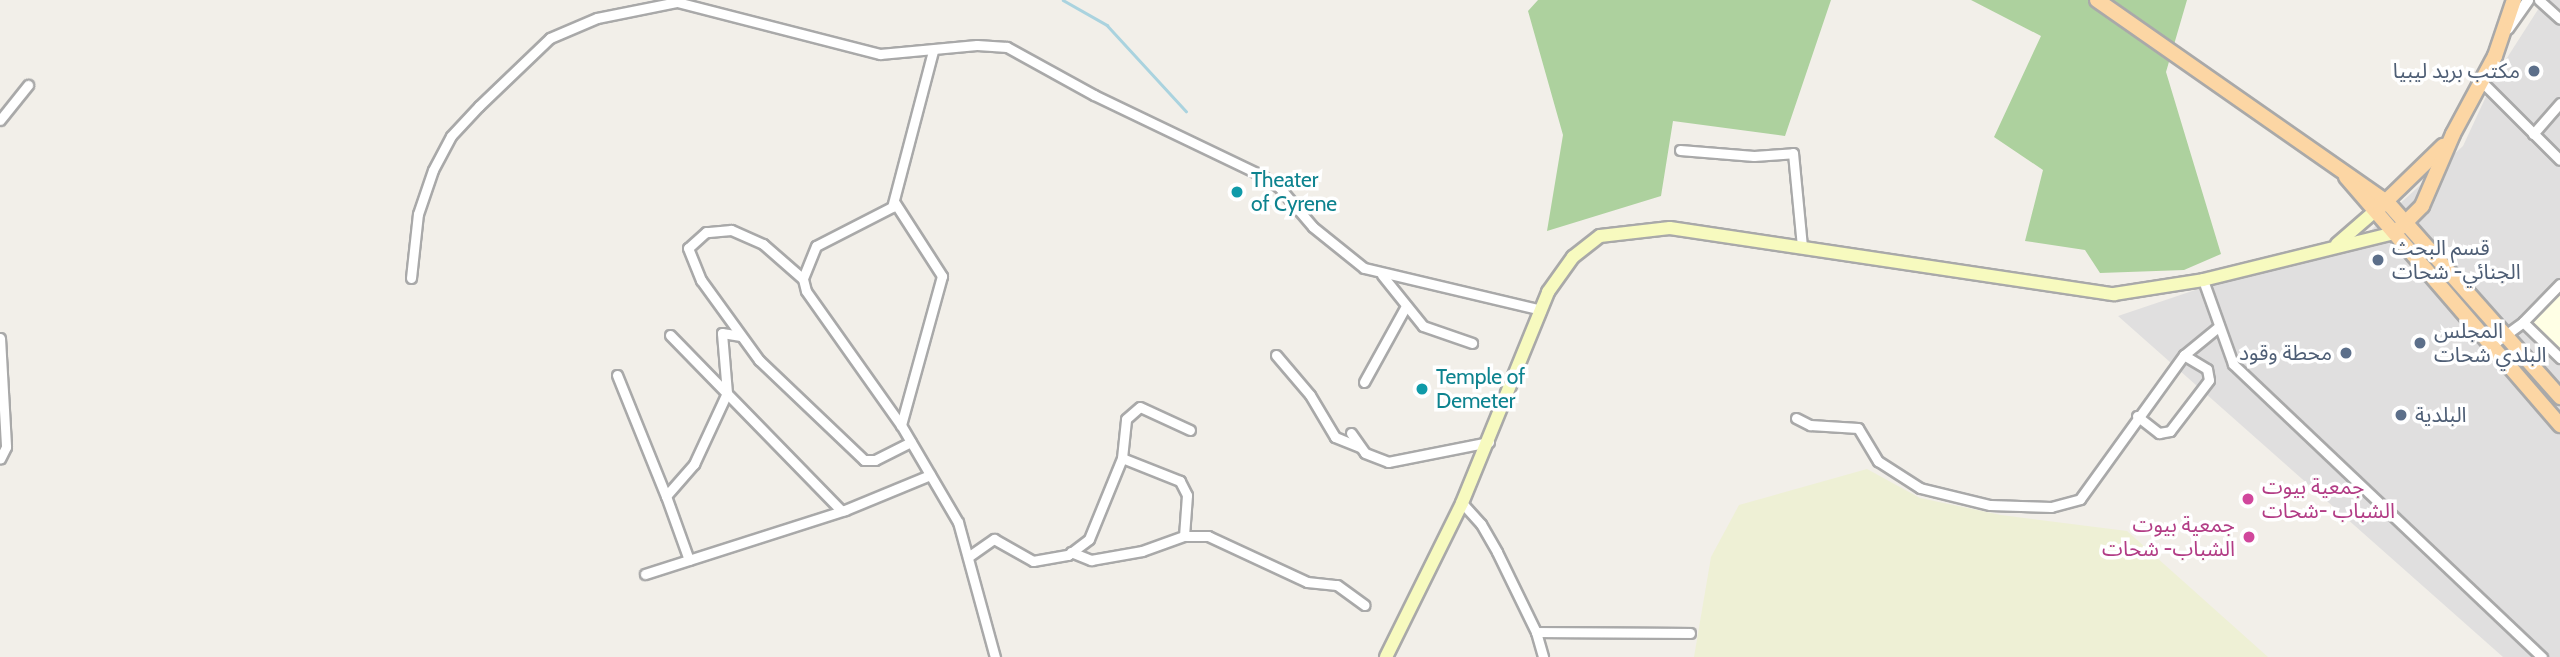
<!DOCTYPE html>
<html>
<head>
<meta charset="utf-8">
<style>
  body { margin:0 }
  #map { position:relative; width:2560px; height:657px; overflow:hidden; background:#f2efe9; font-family:Cabin,"Noto Sans Arabic",sans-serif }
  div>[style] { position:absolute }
  .residential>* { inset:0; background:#e0dfdf }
  .education>* { inset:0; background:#ffffe5 }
  .farmland>* { inset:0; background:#eef0d5 }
  .forest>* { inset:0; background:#add19e }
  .stream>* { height:2.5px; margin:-1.25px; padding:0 1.25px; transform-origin:1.25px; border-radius:1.25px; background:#aad3df }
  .roads { filter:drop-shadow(2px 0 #a9a9a9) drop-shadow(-2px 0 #a9a9a9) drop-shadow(0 2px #a9a9a9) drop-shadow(0 -2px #a9a9a9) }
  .minor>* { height:9px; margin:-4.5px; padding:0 4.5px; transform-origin:4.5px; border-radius:4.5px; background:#fff }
  .tertiary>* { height:10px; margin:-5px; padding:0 5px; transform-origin:5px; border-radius:5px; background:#fff }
  .secondary>* { height:12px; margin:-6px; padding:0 6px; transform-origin:6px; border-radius:6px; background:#f7fabf }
  .primary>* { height:14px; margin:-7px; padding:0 7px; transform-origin:7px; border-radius:7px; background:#fcd6a4 }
  .dots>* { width:19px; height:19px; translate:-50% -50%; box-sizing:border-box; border:4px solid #fff; border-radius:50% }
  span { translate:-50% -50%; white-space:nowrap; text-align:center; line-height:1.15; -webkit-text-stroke:7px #fff; paint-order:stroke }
  .service-label { font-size:21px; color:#4e5e75 }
  .right { translate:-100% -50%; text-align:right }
  .left { translate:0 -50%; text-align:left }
  .culture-label { font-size:21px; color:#0d838f }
  .hotel-label { font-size:21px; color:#b23c85 }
</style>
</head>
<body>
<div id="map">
  <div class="residential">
    <div style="clip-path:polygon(2544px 0,2560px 0,2560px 657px,2503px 657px,2118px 316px,2370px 231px,2463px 146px,2496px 75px)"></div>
  </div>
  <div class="education">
    <div style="clip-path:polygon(2560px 285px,2560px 355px,2525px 321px)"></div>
  </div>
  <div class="farmland">
    <div style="clip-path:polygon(1867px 469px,1920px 498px,2001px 515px,2127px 531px,2268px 657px,1694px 657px,1711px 557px,1739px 505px)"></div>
  </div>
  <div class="forest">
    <div style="clip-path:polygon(1538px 0,1831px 0,1785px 136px,1673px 121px,1661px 196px,1547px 231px,1563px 135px,1528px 11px)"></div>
    <div style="clip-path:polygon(1971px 0,2187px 0,2166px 72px,2221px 254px,2184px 270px,2100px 273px,2085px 250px,2025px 241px,2043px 170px,1994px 137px,2041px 36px)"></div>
  </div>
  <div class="stream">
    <div style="left:1063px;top:0;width:51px;rotate:29.6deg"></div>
    <div style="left:1107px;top:25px;width:117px;rotate:47.4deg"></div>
  </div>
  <div class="roads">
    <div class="minor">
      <div style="left:2539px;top:0;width:28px;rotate:42deg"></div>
      <div style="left:933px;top:51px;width:161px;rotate:104.7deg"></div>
      <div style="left:892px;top:207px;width:85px;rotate:152.8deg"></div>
      <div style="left:816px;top:246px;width:35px;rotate:112deg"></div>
      <div style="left:803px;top:279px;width:12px;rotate:76deg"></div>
      <div style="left:806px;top:291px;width:164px;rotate:54.7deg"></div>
      <div style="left:901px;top:425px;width:113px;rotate:59.6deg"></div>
      <div style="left:958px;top:522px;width:140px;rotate:74.7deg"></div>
      <div style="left:2482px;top:82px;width:110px;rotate:45deg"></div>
      <div style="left:0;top:120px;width:45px;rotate:-51.3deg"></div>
      <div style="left:2533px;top:134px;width:41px;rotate:-48.9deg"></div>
      <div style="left:1680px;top:150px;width:74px;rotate:4.6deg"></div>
      <div style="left:1754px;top:156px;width:39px;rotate:-4deg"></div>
      <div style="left:1793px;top:153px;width:94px;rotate:84.5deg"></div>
      <div style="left:895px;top:203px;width:87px;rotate:57.2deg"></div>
      <div style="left:942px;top:276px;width:155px;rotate:105.4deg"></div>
      <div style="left:1382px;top:275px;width:65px;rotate:51.2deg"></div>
      <div style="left:1423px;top:326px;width:52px;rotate:19.1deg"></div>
      <div style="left:411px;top:278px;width:64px;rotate:-83.8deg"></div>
      <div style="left:418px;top:214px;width:46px;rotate:-71.2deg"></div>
      <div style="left:433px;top:170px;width:38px;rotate:-62deg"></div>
      <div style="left:451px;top:136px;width:41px;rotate:-47deg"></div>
      <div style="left:479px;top:106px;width:98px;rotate:-43.8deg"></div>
      <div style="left:550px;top:38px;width:51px;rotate:-23.1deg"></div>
      <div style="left:597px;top:18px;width:82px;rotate:-11.3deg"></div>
      <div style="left:677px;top:2px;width:210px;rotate:14.4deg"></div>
      <div style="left:880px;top:54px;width:97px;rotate:-5.3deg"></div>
      <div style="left:977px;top:45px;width:30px;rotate:4deg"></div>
      <div style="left:1007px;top:47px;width:99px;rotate:28.9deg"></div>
      <div style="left:1094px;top:95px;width:185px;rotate:25.6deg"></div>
      <div style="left:1261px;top:175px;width:22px;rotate:34deg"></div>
      <div style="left:1279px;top:187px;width:52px;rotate:49.6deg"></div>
      <div style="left:1313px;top:227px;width:65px;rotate:38.8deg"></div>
      <div style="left:1364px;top:268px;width:182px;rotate:13.3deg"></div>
      <div style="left:803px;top:279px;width:53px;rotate:-138.8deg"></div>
      <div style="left:763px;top:244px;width:35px;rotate:-156deg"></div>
      <div style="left:731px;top:230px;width:25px;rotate:175deg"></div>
      <div style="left:706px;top:232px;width:24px;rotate:138deg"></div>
      <div style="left:688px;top:248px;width:35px;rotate:68deg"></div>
      <div style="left:701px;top:280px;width:99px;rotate:54.1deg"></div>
      <div style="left:759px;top:360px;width:145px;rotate:43.6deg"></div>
      <div style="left:864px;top:460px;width:11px"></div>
      <div style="left:875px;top:460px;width:40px;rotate:-26.6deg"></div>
      <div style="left:2203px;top:280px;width:89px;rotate:70.3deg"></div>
      <div style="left:2233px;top:364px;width:426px;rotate:43.5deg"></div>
      <div style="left:2523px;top:322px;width:52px;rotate:44.2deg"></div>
      <div style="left:670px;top:335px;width:246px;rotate:45.7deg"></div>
      <div style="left:0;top:338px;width:109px;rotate:86.8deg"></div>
      <div style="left:6px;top:447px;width:13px;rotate:117deg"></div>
      <div style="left:2493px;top:344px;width:37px;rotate:-36deg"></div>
      <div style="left:2523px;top:322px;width:53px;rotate:-45.8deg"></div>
      <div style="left:1276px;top:355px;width:52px;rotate:49.6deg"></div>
      <div style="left:1310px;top:395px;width:49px;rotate:59.2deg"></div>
      <div style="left:1335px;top:437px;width:27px;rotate:22deg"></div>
      <div style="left:617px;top:375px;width:131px;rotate:68deg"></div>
      <div style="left:1364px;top:382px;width:87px;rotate:-61.1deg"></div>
      <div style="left:2137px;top:416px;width:28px;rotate:38deg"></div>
      <div style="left:2159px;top:433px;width:11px;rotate:-10deg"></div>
      <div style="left:2170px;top:431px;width:64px;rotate:-52.6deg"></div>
      <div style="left:2209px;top:380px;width:11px;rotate:-100deg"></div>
      <div style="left:2207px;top:369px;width:27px;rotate:-149deg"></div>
      <div style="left:1796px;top:418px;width:16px;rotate:27deg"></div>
      <div style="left:1810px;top:425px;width:48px;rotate:3.6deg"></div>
      <div style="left:1858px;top:428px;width:39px;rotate:59deg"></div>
      <div style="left:1878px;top:461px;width:50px;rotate:32.7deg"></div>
      <div style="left:1920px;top:488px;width:72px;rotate:13.7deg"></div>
      <div style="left:1990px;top:505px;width:61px;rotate:1.9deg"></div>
      <div style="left:2051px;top:507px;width:30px;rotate:-15deg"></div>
      <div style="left:2080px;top:499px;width:178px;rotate:-54.2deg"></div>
      <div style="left:2184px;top:355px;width:43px;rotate:-39.3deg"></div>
      <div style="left:1351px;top:433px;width:24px;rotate:55deg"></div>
      <div style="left:1365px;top:453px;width:25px;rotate:21deg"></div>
      <div style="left:1388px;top:462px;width:103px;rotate:-11.2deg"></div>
      <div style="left:1462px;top:503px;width:28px;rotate:48deg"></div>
      <div style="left:1481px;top:524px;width:32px;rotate:60deg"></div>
      <div style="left:1497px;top:552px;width:89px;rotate:64deg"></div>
      <div style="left:1536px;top:632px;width:26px;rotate:74deg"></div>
      <div style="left:1184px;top:536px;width:24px"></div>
      <div style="left:1208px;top:536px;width:109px;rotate:24.9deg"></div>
      <div style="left:1307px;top:582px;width:30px;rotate:6deg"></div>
      <div style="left:1337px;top:585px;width:34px;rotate:36deg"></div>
      <div style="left:1071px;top:552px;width:22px;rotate:22deg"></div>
      <div style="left:1091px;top:560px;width:52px;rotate:-10deg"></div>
      <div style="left:1142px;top:551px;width:45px;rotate:-19.7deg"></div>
      <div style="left:1184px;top:536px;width:41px;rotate:-85.8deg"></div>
      <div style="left:1187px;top:495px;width:16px;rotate:-117deg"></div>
      <div style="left:1180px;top:481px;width:62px;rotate:-158.4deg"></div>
      <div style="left:968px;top:557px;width:32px;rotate:-35deg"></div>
      <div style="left:994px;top:539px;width:45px;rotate:29.4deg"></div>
      <div style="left:1033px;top:561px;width:36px;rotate:-10deg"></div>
      <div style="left:1068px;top:555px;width:26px;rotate:-37deg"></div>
      <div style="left:1089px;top:539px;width:87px;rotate:-67.8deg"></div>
      <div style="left:1122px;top:458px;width:39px;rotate:-84deg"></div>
      <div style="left:1126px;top:419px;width:18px;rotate:-41deg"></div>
      <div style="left:1140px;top:407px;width:55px;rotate:24.7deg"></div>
      <div style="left:689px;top:560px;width:68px;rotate:-109.8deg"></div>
      <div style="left:666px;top:496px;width:43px;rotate:-48.8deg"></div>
      <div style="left:694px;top:464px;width:78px;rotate:-65.1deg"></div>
      <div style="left:727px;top:393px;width:60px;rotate:-94.8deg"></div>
      <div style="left:722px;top:333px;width:19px;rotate:9deg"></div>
      <div style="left:645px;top:574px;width:210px;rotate:-17.7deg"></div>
      <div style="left:845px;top:510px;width:92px;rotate:-22.4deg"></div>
      <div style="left:1536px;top:632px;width:154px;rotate:0.4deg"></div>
    </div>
    <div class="tertiary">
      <div style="left:2508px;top:29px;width:35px;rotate:-55deg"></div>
    </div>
    <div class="secondary">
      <div style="left:2337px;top:244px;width:50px;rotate:-41deg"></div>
      <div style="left:1386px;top:657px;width:172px;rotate:-63.7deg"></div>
      <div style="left:1462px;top:503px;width:228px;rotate:-67.8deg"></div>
      <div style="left:1548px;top:292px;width:43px;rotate:-54.5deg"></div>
      <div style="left:1573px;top:257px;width:34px;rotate:-38deg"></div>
      <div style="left:1600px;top:236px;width:70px;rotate:-6.5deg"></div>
      <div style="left:1670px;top:228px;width:449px;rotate:8.5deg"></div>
      <div style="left:2114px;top:294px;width:90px;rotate:-8.9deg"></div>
      <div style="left:2203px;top:280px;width:197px;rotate:-13.8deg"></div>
    </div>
    <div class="primary">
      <div style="left:2097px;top:0;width:353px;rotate:34.9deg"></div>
      <div style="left:2387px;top:202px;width:261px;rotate:48.4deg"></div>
      <div style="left:2346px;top:177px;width:328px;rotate:49.2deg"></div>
      <div style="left:2380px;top:207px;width:88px;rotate:-44.1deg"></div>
      <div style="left:2400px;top:228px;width:31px;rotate:-45deg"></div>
      <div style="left:2422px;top:206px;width:78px;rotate:-66.7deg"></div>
      <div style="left:2453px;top:134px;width:89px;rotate:-61.7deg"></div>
      <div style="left:2495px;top:56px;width:59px;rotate:-71.3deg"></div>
    </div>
  </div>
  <div class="dots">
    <div style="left:2534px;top:71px;background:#5c6f8a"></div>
    <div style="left:1237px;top:192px;background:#0f9aa8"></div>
    <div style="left:2378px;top:260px;background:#5c6f8a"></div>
    <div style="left:2420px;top:343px;background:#5c6f8a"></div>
    <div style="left:2346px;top:353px;background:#5c6f8a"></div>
    <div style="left:1422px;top:389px;background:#0f9aa8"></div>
    <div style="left:2401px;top:415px;background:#5c6f8a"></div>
    <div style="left:2248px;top:499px;background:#d1479c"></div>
    <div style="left:2249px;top:537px;background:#d1479c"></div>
  </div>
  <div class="service-label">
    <span class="right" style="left:2520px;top:71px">مكتب بريد ليبيا</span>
    <span class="left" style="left:2392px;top:260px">قسم البحث<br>الجنائي- شحات</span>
    <span class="left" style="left:2434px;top:343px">المجلس<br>البلدي شحات</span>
    <span class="right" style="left:2332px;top:353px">محطة وقود</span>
    <span class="left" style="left:2415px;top:415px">البلدية</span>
  </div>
  <div class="culture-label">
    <span class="left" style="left:1251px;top:192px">Theater<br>of Cyrene</span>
    <span class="left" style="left:1436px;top:389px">Temple of<br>Demeter</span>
  </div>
  <div class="hotel-label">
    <span class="left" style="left:2262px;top:499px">جمعية بيوت<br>الشباب -شحات</span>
    <span class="right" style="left:2235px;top:537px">جمعية بيوت<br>الشباب- شحات</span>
  </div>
</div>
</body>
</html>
